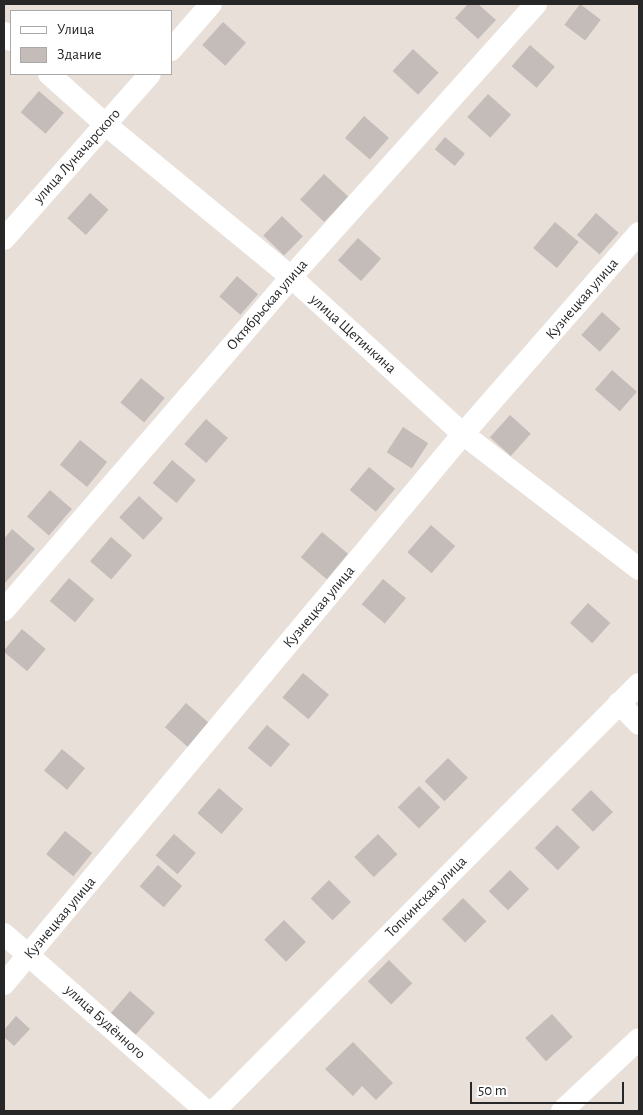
<!DOCTYPE html>
<html>
<head>
<meta charset="utf-8">
<style>
  body { margin:0 }
  #map { position:relative; width:643px; height:1115px; overflow:hidden; background:#e8dfd9; font-family:"Alegreya Sans",sans-serif }
  div>[style] { position:absolute }
  .building>* { inset:0; background:#c3bcb9; transform-origin:0 0 }
  .street>* { height:22px; margin:-11px; padding:0 11px; transform-origin:11px; border-radius:11px; background:#fff }
  span { translate:-50% -50%; white-space:nowrap; text-align:center; line-height:1.15; -webkit-text-stroke:5px #fff; paint-order:stroke }
  .street-label { font-size:15px; color:#272727 }
  .frame { position:absolute; inset:0; border:5px solid #272727; pointer-events:none }
  .legend { position:absolute; left:10px; top:10px; width:162px; height:65px; box-sizing:border-box; background:#fff; border:1px solid #a9a9a9; margin:0; padding:6px 9px; list-style:none; font-size:15px; color:#272727 }
  .legend li { display:flex; align-items:center; gap:10px; height:25px }
  .legend b { width:25px; border:1px solid #a9a9a9 }
  .scale { position:absolute; left:470px; top:1082px; width:154px; height:22px; box-sizing:border-box; border:2px solid #272727; border-top:0; padding-left:6px; font-size:15px; line-height:18px; white-space:nowrap; color:#272727; -webkit-text-stroke:4px #fff; paint-order:stroke }
</style>
</head>
<body>
<div id="map">
  <div class="building">
    <div style="clip-path:polygon(468px 4px,478px 4px,496px 20px,478px 39px,455px 18px)"></div>
    <div style="left:580px;top:4px;width:26px;height:26px;rotate:37deg"></div>
    <div style="left:223px;top:22px;width:31px;height:31px;rotate:42deg"></div>
    <div style="left:530px;top:45px;width:33px;height:28px;rotate:41deg"></div>
    <div style="left:413px;top:49px;width:35px;height:30px;rotate:43deg"></div>
    <div style="left:39px;top:91px;width:33px;height:28px;rotate:41deg"></div>
    <div style="left:488px;top:94px;width:31px;height:31px;rotate:42deg"></div>
    <div style="left:364px;top:116px;width:33px;height:29px;rotate:41deg"></div>
    <div style="left:445px;top:137px;width:26px;height:16px;rotate:40deg"></div>
    <div style="left:324px;top:174px;width:33px;height:35px;rotate:43deg"></div>
    <div style="left:90px;top:193px;width:25px;height:34px;rotate:42deg"></div>
    <div style="left:596px;top:213px;width:30px;height:29px;rotate:41deg"></div>
    <div style="left:282px;top:216px;width:29px;height:27px;rotate:44deg"></div>
    <div style="left:555px;top:222px;width:31px;height:34px;rotate:40deg"></div>
    <div style="left:358px;top:238px;width:31px;height:30px;rotate:42deg"></div>
    <div style="left:237px;top:276px;width:28px;height:27px;rotate:41deg"></div>
    <div style="left:602px;top:312px;width:25px;height:31px;rotate:42deg"></div>
    <div style="left:612px;top:370px;width:33px;height:26px;rotate:41deg"></div>
    <div style="left:141px;top:378px;width:31px;height:32px;rotate:40deg"></div>
    <div style="left:510px;top:415px;width:28px;height:30px;rotate:42deg"></div>
    <div style="left:206px;top:419px;width:29px;height:33px;rotate:41deg"></div>
    <div style="left:403px;top:427px;width:30px;height:30px;rotate:33deg"></div>
    <div style="left:80px;top:440px;width:35px;height:32px;rotate:39deg"></div>
    <div style="left:172px;top:460px;width:31px;height:30px;rotate:40deg"></div>
    <div style="left:369px;top:467px;width:34px;height:30px;rotate:40deg"></div>
    <div style="left:50px;top:490px;width:29px;height:35px;rotate:41deg"></div>
    <div style="left:139px;top:496px;width:33px;height:29px;rotate:43deg"></div>
    <div style="left:431px;top:525px;width:32px;height:36px;rotate:41deg"></div>
    <div style="clip-path:polygon(12px 529px,35px 549px,5px 583px,4px 539px)"></div>
    <div style="left:322px;top:532px;width:34px;height:33px;rotate:40deg"></div>
    <div style="left:111px;top:537px;width:28px;height:32px;rotate:41deg"></div>
    <div style="left:69px;top:578px;width:33px;height:30px;rotate:40deg"></div>
    <div style="left:383px;top:579px;width:30px;height:33px;rotate:40deg"></div>
    <div style="left:588px;top:603px;width:30px;height:27px;rotate:42deg"></div>
    <div style="left:22px;top:629px;width:31px;height:29px;rotate:40deg"></div>
    <div style="left:303px;top:673px;width:34px;height:32px;rotate:40deg"></div>
    <div style="left:186px;top:703px;width:33px;height:32px;rotate:41deg"></div>
    <div style="left:267px;top:725px;width:30px;height:30px;rotate:40deg"></div>
    <div style="left:62px;top:749px;width:30px;height:28px;rotate:40deg"></div>
    <div style="left:448px;top:758px;width:28px;height:33px;rotate:45deg"></div>
    <div style="left:419px;top:786px;width:30px;height:30px;rotate:45deg"></div>
    <div style="left:219px;top:788px;width:32px;height:33px;rotate:41deg"></div>
    <div style="left:591px;top:790px;width:31px;height:28px;rotate:45deg"></div>
    <div style="left:557px;top:825px;width:32px;height:32px;rotate:44deg"></div>
    <div style="left:65px;top:831px;width:35px;height:30px;rotate:39deg"></div>
    <div style="left:174px;top:834px;width:29px;height:28px;rotate:41deg"></div>
    <div style="left:378px;top:834px;width:28px;height:33px;rotate:46deg"></div>
    <div style="left:158px;top:865px;width:32px;height:28px;rotate:41deg"></div>
    <div style="left:510px;top:870px;width:27px;height:30px;rotate:45deg"></div>
    <div style="left:329px;top:880px;width:31px;height:26px;rotate:45deg"></div>
    <div style="left:463px;top:898px;width:33px;height:30px;rotate:45deg"></div>
    <div style="left:284px;top:920px;width:31px;height:28px;rotate:45deg"></div>
    <div style="left:389px;top:960px;width:33px;height:30px;rotate:45deg"></div>
    <div style="left:130px;top:991px;width:33px;height:33px;rotate:41deg"></div>
    <div style="left:552px;top:1014px;width:31px;height:36px;rotate:48deg"></div>
    <div style="clip-path:polygon(16px 1016px,30px 1029px,14px 1046px,4px 1037px,4px 1030px)"></div>
    <div style="clip-path:polygon(353px 1042px,393px 1083px,376px 1100px,362px 1086px,353px 1096px,325px 1069px)"></div>
  </div>
  <div class="street">
    <div style="left:4px;top:33px;width:10px;rotate:45deg"></div>
    <div style="left:171px;top:50px;width:61px;rotate:-49deg"></div>
    <div style="left:49px;top:74px;width:76px;rotate:41.8deg"></div>
    <div style="left:106px;top:125px;width:239px;rotate:39.4deg"></div>
    <div style="left:291px;top:277px;width:233px;rotate:42.4deg"></div>
    <div style="left:463px;top:434px;width:222px;rotate:37.5deg"></div>
    <div style="left:4px;top:239px;width:220px;rotate:-48.5deg"></div>
    <div style="left:4px;top:610px;width:440px;rotate:-49.2deg"></div>
    <div style="left:291px;top:277px;width:367px;rotate:-48.1deg"></div>
    <div style="left:619px;top:703px;width:29px;rotate:46deg"></div>
    <div style="left:4px;top:934px;width:269px;rotate:41.2deg"></div>
    <div style="left:4px;top:984px;width:716px;rotate:-50.15deg"></div>
    <div style="left:463px;top:434px;width:267px;rotate:-48.8deg"></div>
    <div style="left:214px;top:1111px;width:602px;rotate:-45.13deg"></div>
    <div style="left:562px;top:1111px;width:105px;rotate:-43.1deg"></div>
  </div>
  <div class="street-label">
    <span style="left:77px;top:156px;rotate:-48deg">улица Луначарского</span>
    <span style="left:582px;top:299px;rotate:-49deg">Кузнецкая улица</span>
    <span style="left:267px;top:305px;rotate:-49deg">Октябрьская улица</span>
    <span style="left:353px;top:334px;rotate:42deg">улица Щетинкина</span>
    <span style="left:319px;top:607px;rotate:-50deg">Кузнецкая улица</span>
    <span style="left:426px;top:897px;rotate:-45deg">Топкинская улица</span>
    <span style="left:60px;top:918px;rotate:-50deg">Кузнецкая улица</span>
    <span style="left:105px;top:1022px;rotate:42deg">улица Будённого</span>
  </div>
  <div class="frame"></div>
  <ul class="legend">
  <li><b style="height:6px;background:#fff"></b>Улица</li>
  <li><b style="height:14px;background:#c3bcb9"></b>Здание</li>
  </ul>
  <div class="scale">50 m</div>
</div>
</body>
</html>
